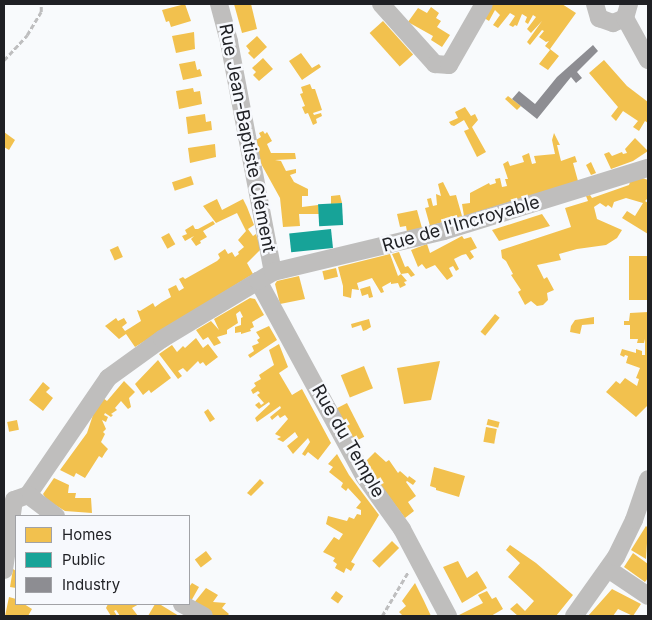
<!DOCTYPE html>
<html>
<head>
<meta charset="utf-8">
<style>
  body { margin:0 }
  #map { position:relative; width:652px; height:620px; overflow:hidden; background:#f8fafc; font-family:Inter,sans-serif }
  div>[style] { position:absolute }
  .homes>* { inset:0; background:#f2c14e; transform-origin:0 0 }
  .public>* { inset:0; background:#17a398; transform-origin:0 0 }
  .industry>* { inset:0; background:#8d8d92 }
  .path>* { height:2.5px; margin-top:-1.25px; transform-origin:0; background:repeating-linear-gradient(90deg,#bebebf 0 5px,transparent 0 7.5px) }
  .minor>* { height:18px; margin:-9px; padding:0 9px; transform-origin:9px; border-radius:9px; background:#bfbebd }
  span { translate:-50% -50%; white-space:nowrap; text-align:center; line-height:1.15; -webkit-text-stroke:5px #f7f9fd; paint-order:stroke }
  .street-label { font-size:18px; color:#1f2024 }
  .frame { position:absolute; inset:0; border:5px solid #1f2024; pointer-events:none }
  .legend { position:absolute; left:15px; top:515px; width:175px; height:90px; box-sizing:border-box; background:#f7f9fd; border:1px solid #a1a2a6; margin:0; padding:6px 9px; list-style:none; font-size:15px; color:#1f2024 }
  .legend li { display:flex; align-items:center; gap:10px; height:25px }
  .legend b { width:25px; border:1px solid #a1a2a6 }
</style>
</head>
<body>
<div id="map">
  <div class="homes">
    <div style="clip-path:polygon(185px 4px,191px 21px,171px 27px,169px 21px,166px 22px,162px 10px)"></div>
    <div style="clip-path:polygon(234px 4px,251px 4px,257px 29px,242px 33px)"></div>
    <div style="clip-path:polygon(487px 4px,562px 4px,576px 13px,550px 49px,559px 56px,548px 70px,539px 64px,550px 50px,545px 46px,549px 41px,546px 42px,539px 37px,544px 31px,542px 30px,530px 45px,527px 42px,542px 21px,531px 33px,527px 29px,536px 17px,533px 15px,528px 24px,525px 22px,527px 17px,522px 14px,517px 26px,515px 25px,513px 27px,509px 25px,515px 16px,510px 13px,498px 28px,493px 25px,500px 15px,495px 10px,489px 21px,481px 16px)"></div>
    <div style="clip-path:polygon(431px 7px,439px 13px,436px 18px,441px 21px,437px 27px,450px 35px,442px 47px,431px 40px,433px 36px,408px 22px,418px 8px,427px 13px)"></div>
    <div style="left:383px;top:21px;width:45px;height:18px;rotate:48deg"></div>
    <div style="clip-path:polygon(194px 32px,195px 49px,176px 53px,172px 36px)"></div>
    <div style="clip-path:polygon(257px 36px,267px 47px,254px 59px,248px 53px,250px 51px,246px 46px)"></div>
    <div style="clip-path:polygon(301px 53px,312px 68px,319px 64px,321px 67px,302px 80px,289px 61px)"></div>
    <div style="clip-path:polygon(263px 58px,273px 69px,259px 81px,253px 75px,256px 72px,252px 68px)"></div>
    <div style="clip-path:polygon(604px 60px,627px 86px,648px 102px,648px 123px,645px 121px,639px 131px,633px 127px,638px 121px,623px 111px,616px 121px,611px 116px,618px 107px,589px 73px)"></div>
    <div style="clip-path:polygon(195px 61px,197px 70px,200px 69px,202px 76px,183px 80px,179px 64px)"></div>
    <div style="clip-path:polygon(310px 84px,312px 89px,315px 89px,322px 110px,313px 113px,314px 115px,321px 113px,322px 116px,316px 119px,317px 123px,313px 125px,308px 113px,305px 114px,302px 107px,305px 106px,300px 94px,303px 93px,301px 87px)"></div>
    <div style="clip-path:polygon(193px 88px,194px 92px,200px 91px,202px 104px,179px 109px,176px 91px)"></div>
    <div style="clip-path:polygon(508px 96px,521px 106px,517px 110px,505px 99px)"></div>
    <div style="clip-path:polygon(465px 107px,471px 116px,475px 114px,478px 120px,472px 127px,486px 152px,477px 157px,464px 131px,469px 129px,464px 120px,454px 126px,451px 125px,449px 122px,458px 118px,455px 112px)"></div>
    <div style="clip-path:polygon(205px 114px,206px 122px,211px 121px,212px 130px,188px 134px,186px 117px)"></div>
    <div style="clip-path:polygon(263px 131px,265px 134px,267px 132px,272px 141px,267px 144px,271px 153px,295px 153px,296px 159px,275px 160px,281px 161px,286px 171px,296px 169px,296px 173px,290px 175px,294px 182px,308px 189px,308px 196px,302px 196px,302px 207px,318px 205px,319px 214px,299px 214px,300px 226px,283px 227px,280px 198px,254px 151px,256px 140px,261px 137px,259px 133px)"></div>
    <div style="clip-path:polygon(4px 132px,15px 140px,9px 150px,4px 147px)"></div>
    <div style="clip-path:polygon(554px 133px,560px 145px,557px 145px,561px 161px,575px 156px,577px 162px,573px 163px,578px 181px,464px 216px,462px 204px,470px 203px,470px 193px,489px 183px,490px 185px,496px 183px,495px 179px,500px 178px,502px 187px,507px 186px,505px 179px,508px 179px,503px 164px,508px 161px,510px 166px,524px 162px,522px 156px,529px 153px,532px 164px,536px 163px,534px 156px,555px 154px,552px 140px)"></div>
    <div style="clip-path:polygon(635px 138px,648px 151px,633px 161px,611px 169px,604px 154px,609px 152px,612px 156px,622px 152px,623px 154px,627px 153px,625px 149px)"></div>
    <div style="clip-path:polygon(215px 144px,216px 157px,190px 163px,188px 148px)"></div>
    <div style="clip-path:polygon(591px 162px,596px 173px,591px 175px,586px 165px)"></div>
    <div style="left:191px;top:176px;width:9px;height:20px;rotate:72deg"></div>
    <div style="clip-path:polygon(637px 176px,648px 180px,648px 198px,645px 201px,648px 203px,648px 234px,622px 218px,627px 211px,635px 216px,643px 203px,626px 198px,614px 202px,612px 208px,608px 205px,606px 207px,600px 203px,594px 207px,597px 219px,622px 230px,617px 238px,606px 245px,577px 249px,559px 254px,561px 260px,537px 265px,544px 279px,547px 277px,554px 290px,547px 293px,548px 300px,543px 305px,537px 306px,531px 301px,525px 305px,518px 292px,521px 290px,511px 275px,513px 274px,506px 261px,502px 258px,501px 250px,571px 227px,565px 208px,588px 201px,586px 196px,590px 195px,592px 198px,629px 185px,631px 179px)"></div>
    <div style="clip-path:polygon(443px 182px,450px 196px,456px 195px,462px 216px,430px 226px,425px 208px,429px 207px,427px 199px,431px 198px,433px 206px,437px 205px,436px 194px,441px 196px,438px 184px)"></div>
    <div style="clip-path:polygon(340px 195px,342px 203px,331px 204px,331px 196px)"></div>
    <div style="clip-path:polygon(217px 199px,222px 210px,243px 199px,247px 207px,254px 225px,248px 229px,253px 236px,256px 234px,261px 249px,247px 263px,253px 274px,135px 347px,126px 334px,119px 339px,105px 326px,116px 318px,118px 321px,124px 318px,127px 323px,122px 327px,125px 331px,130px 328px,141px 321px,137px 310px,140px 311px,153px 303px,155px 307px,162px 302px,171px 297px,168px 289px,176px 285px,179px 291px,184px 288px,179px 279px,183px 277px,185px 279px,217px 261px,220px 258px,218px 254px,225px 249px,228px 254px,232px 252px,235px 257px,239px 254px,238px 252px,244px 247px,238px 240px,246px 231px,237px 213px,216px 223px,203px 206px)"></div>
    <div style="clip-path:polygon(417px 210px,422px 228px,407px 232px,406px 226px,400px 227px,397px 214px)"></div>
    <div style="clip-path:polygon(542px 214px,550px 226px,499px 241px,492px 230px)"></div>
    <div style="clip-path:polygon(213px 221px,215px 224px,203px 231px,207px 237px,200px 241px,201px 243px,196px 246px,191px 239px,194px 236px,185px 241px,182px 236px,187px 234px,185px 230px,193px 225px,195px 229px,198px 229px)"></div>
    <div style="left:169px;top:233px;width:13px;height:9px;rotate:61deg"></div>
    <div style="clip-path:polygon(462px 236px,464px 239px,471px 237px,477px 248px,470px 251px,474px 257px,470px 260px,466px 254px,462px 255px,454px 259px,459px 269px,456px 271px,453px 266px,449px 268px,453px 276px,447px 280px,435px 265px,426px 269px,422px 264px,418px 267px,411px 250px,427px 244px,430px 253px)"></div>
    <div style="left:118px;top:246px;width:12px;height:9px;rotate:66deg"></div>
    <div style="clip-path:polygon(399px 252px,405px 267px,408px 266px,415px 275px,411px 277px,408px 273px,401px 274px,407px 281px,404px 282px,406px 285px,400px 288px,398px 283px,391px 284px,391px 282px,382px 287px,384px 292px,381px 293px,372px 278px,357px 283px,359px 290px,352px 289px,351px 298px,343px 296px,343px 286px,338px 267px,390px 254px,398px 276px,401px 274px,392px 254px)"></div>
    <div style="left:629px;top:256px;width:18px;height:44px"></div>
    <div style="left:336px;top:268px;width:9px;height:14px;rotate:77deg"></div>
    <div style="clip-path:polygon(299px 276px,305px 299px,280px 304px,275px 284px,277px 281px)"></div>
    <div style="clip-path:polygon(370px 286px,373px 297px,369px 298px,368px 294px,362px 296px,360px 289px)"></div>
    <div style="clip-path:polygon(250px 298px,255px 299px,264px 315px,252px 322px,254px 327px,250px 329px,251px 331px,241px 334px,241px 332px,235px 333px,235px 327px,241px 325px,241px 318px,243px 317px,240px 311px,236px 314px,238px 323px,227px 330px,227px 334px,217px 337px,221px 343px,214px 346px,208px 337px,203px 340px,196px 330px,211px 321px,219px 330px,214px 319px)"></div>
    <div style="clip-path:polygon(648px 312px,648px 405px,636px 417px,606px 392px,616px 381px,620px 384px,625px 378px,637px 386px,639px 379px,636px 378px,640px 368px,626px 363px,628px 356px,625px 355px,624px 357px,620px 355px,622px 349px,636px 353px,636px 349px,642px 351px,642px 355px,645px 355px,645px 339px,644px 343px,637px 343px,638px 339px,630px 339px,630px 325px,624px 325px,624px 321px,629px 321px,630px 313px)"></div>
    <div style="left:495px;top:314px;width:6px;height:23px;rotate:39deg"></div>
    <div style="clip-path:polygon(594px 317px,594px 324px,582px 325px,580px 334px,570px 332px,571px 326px,575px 320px)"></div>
    <div style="clip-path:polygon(369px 319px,371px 327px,366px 330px,363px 331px,361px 325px,352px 328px,351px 324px)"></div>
    <div style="clip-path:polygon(269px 326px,277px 340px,250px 358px,248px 355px,254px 351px,252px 346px,259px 343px,257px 340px,260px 338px,256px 332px)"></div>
    <div style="clip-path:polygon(196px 338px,203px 348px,208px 344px,218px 357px,206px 366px,203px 362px,200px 364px,198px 361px,187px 372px,183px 368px,178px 371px,182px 376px,178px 379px,159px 354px,172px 345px,177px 352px,183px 346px,185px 348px)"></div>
    <div style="clip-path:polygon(279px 344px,288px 367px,279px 373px,292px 395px,302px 389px,331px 443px,318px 460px,308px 452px,305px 456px,302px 454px,310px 442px,308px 438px,293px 454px,287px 446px,298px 437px,295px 432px,283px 442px,277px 439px,281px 437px,275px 434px,288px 419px,285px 415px,280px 418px,278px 415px,272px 420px,270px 417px,281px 408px,280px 406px,257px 422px,255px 418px,270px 404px,269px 402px,259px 409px,255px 405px,259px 402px,261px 405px,264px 403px,257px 395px,260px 393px,258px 391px,253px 394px,251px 390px,256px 386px,254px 383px,261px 379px,259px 375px,274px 365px,269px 350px)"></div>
    <div style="clip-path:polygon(158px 360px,171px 378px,151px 393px,149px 390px,143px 395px,135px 384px)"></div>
    <div style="clip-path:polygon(440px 361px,431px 400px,404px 404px,397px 368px)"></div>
    <div style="left:364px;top:366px;width:24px;height:25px;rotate:68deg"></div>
    <div style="clip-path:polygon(124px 381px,135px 392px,129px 398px,131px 407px,128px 409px,121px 401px,115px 408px,117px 410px,111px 414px,113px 415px,111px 417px,105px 413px,104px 415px,108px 417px,106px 422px,102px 420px,106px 429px,103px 432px,105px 434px,101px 442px,108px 449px,105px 453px,102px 458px,99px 456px,85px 478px,76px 473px,74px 477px,60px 470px,87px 433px,96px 406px,103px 398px,107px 401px)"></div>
    <div style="clip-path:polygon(43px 382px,50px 388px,46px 392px,53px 398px,43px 411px,29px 400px)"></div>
    <div style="left:347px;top:403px;width:38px;height:13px;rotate:63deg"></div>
    <div style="clip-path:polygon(208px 409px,215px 419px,210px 422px,204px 412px)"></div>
    <div style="left:488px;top:419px;width:12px;height:6px;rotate:14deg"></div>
    <div style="left:17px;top:420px;width:10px;height:10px;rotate:79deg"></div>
    <div style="left:486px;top:427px;width:11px;height:15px;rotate:10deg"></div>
    <div style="clip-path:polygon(375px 452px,386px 462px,389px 460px,398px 473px,400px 471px,408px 478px,409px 476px,416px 481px,413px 485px,407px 481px,406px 482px,416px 496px,408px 502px,414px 511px,405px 518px,364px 463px)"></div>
    <div style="clip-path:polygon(337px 454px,349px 475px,379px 515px,351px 562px,355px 564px,351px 571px,346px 568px,344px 573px,335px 568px,337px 564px,333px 561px,335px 558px,323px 552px,334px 537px,339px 540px,343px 534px,326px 524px,328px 516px,347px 521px,349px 517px,354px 519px,357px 514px,361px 515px,361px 510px,356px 508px,361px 502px,348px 488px,346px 491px,341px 487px,343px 483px,329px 472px,333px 467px,328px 464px)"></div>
    <div style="clip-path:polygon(434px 467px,465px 476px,459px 497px,436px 490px,436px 488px,430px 486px)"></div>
    <div style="clip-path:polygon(54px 478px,69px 485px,68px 493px,76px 493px,75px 498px,91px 498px,92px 513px,65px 511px,47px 500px,43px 494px)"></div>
    <div style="clip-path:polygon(260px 479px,264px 483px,251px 496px,247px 493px)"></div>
    <div style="clip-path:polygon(646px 526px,648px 528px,646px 559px,631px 550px)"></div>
    <div style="left:392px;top:541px;width:10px;height:28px;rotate:45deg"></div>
    <div style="clip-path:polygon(510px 545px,536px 563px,573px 595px,556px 616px,518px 616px,510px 609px,517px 603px,525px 611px,534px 601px,508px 577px,520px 563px,506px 550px)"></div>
    <div style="left:206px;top:551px;width:10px;height:14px;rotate:53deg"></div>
    <div style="clip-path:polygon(633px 553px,648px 564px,648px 578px,645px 582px,624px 567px)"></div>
    <div style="clip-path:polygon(458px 561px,467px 578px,477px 571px,487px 588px,462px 603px,443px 567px)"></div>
    <div style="clip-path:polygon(13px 569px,16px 571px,16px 588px,10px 587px)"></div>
    <div style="clip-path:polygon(192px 583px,199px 587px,190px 603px,189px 587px)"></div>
    <div style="clip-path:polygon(415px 583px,424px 601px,431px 616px,403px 616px,399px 612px,406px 606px,402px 601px)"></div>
    <div style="clip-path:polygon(206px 588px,218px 595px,213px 602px,226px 603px,222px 608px,229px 614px,227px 616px,214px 616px,193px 604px)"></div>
    <div style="clip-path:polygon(612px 589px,641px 604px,633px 616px,618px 609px,613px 616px,588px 616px)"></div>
    <div style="left:336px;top:591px;width:9px;height:9px;rotate:36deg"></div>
    <div style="clip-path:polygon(487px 591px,492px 599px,496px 597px,503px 609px,491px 616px,457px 616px,483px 603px,478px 595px)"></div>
    <div style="clip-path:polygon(9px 597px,16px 599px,16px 604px,24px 604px,32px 609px,28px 616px,5px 616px)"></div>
    <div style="clip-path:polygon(108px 604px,139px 604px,132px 608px,138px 616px,120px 616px,116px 610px,114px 611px,117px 616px,111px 616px,106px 608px)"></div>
    <div style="clip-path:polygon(155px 604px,161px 605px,179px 616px,148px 616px)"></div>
  </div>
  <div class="public">
    <div style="left:342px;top:203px;width:22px;height:24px;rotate:87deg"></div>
    <div style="left:331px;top:229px;width:19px;height:42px;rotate:84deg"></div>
  </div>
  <div class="industry">
    <div style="clip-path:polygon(593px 45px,598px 51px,577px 72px,582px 78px,576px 83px,571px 77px,537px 119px,512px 99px,519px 91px,535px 104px,557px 77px)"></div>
  </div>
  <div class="path">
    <div style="left:4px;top:60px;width:34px;rotate:-47deg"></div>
    <div style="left:27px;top:35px;width:27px;rotate:-59deg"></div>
    <div style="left:41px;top:12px;width:8px;rotate:-90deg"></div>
    <div style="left:382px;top:616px;width:51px;rotate:-59.4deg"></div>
  </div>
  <div class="minor">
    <div style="left:219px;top:4px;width:39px;rotate:75deg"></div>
    <div style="left:229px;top:42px;width:234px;rotate:79.2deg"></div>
    <div style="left:381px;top:4px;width:81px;rotate:48deg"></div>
    <div style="left:435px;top:64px;width:14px;rotate:4deg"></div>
    <div style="left:449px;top:65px;width:70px;rotate:-60.2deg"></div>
    <div style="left:595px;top:4px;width:15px;rotate:74deg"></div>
    <div style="left:599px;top:18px;width:15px;rotate:20deg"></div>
    <div style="left:613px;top:23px;width:13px;rotate:-23deg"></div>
    <div style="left:625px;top:18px;width:15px;rotate:-74deg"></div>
    <div style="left:625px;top:18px;width:48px;rotate:61.3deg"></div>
    <div style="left:28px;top:495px;width:142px;rotate:-55.6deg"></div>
    <div style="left:108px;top:378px;width:67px;rotate:-35.8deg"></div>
    <div style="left:162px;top:339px;width:112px;rotate:-31.1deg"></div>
    <div style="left:17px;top:499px;width:12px;rotate:-20deg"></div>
    <div style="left:28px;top:495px;width:35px;rotate:37deg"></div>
    <div style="left:608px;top:569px;width:48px;rotate:34deg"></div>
    <div style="left:4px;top:570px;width:71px;rotate:-81.9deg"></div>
    <div style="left:182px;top:604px;width:25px;rotate:29deg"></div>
    <div style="left:448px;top:616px;width:98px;rotate:-117.9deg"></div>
    <div style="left:402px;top:529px;width:65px;rotate:-125.6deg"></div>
    <div style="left:364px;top:476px;width:222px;rotate:-118.5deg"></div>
    <div style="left:258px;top:281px;width:17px;rotate:-31deg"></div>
    <div style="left:273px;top:272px;width:176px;rotate:-13.5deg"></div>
    <div style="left:444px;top:231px;width:214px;rotate:-17.2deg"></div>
    <div style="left:574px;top:616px;width:72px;rotate:-54.6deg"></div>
    <div style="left:616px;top:557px;width:41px;rotate:-64.1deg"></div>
    <div style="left:634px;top:520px;width:43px;rotate:-71.1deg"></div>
  </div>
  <div class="street-label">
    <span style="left:247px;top:138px;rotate:79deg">Rue Jean-Baptiste Clément</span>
    <span style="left:461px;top:224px;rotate:-16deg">Rue de l'Incroyable</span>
    <span style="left:348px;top:441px;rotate:60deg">Rue du Temple</span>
  </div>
  <div class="frame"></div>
  <ul class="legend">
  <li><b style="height:14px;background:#f2c14e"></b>Homes</li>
  <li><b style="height:14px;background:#17a398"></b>Public</li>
  <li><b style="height:14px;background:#8d8d92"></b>Industry</li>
  </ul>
</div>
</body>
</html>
